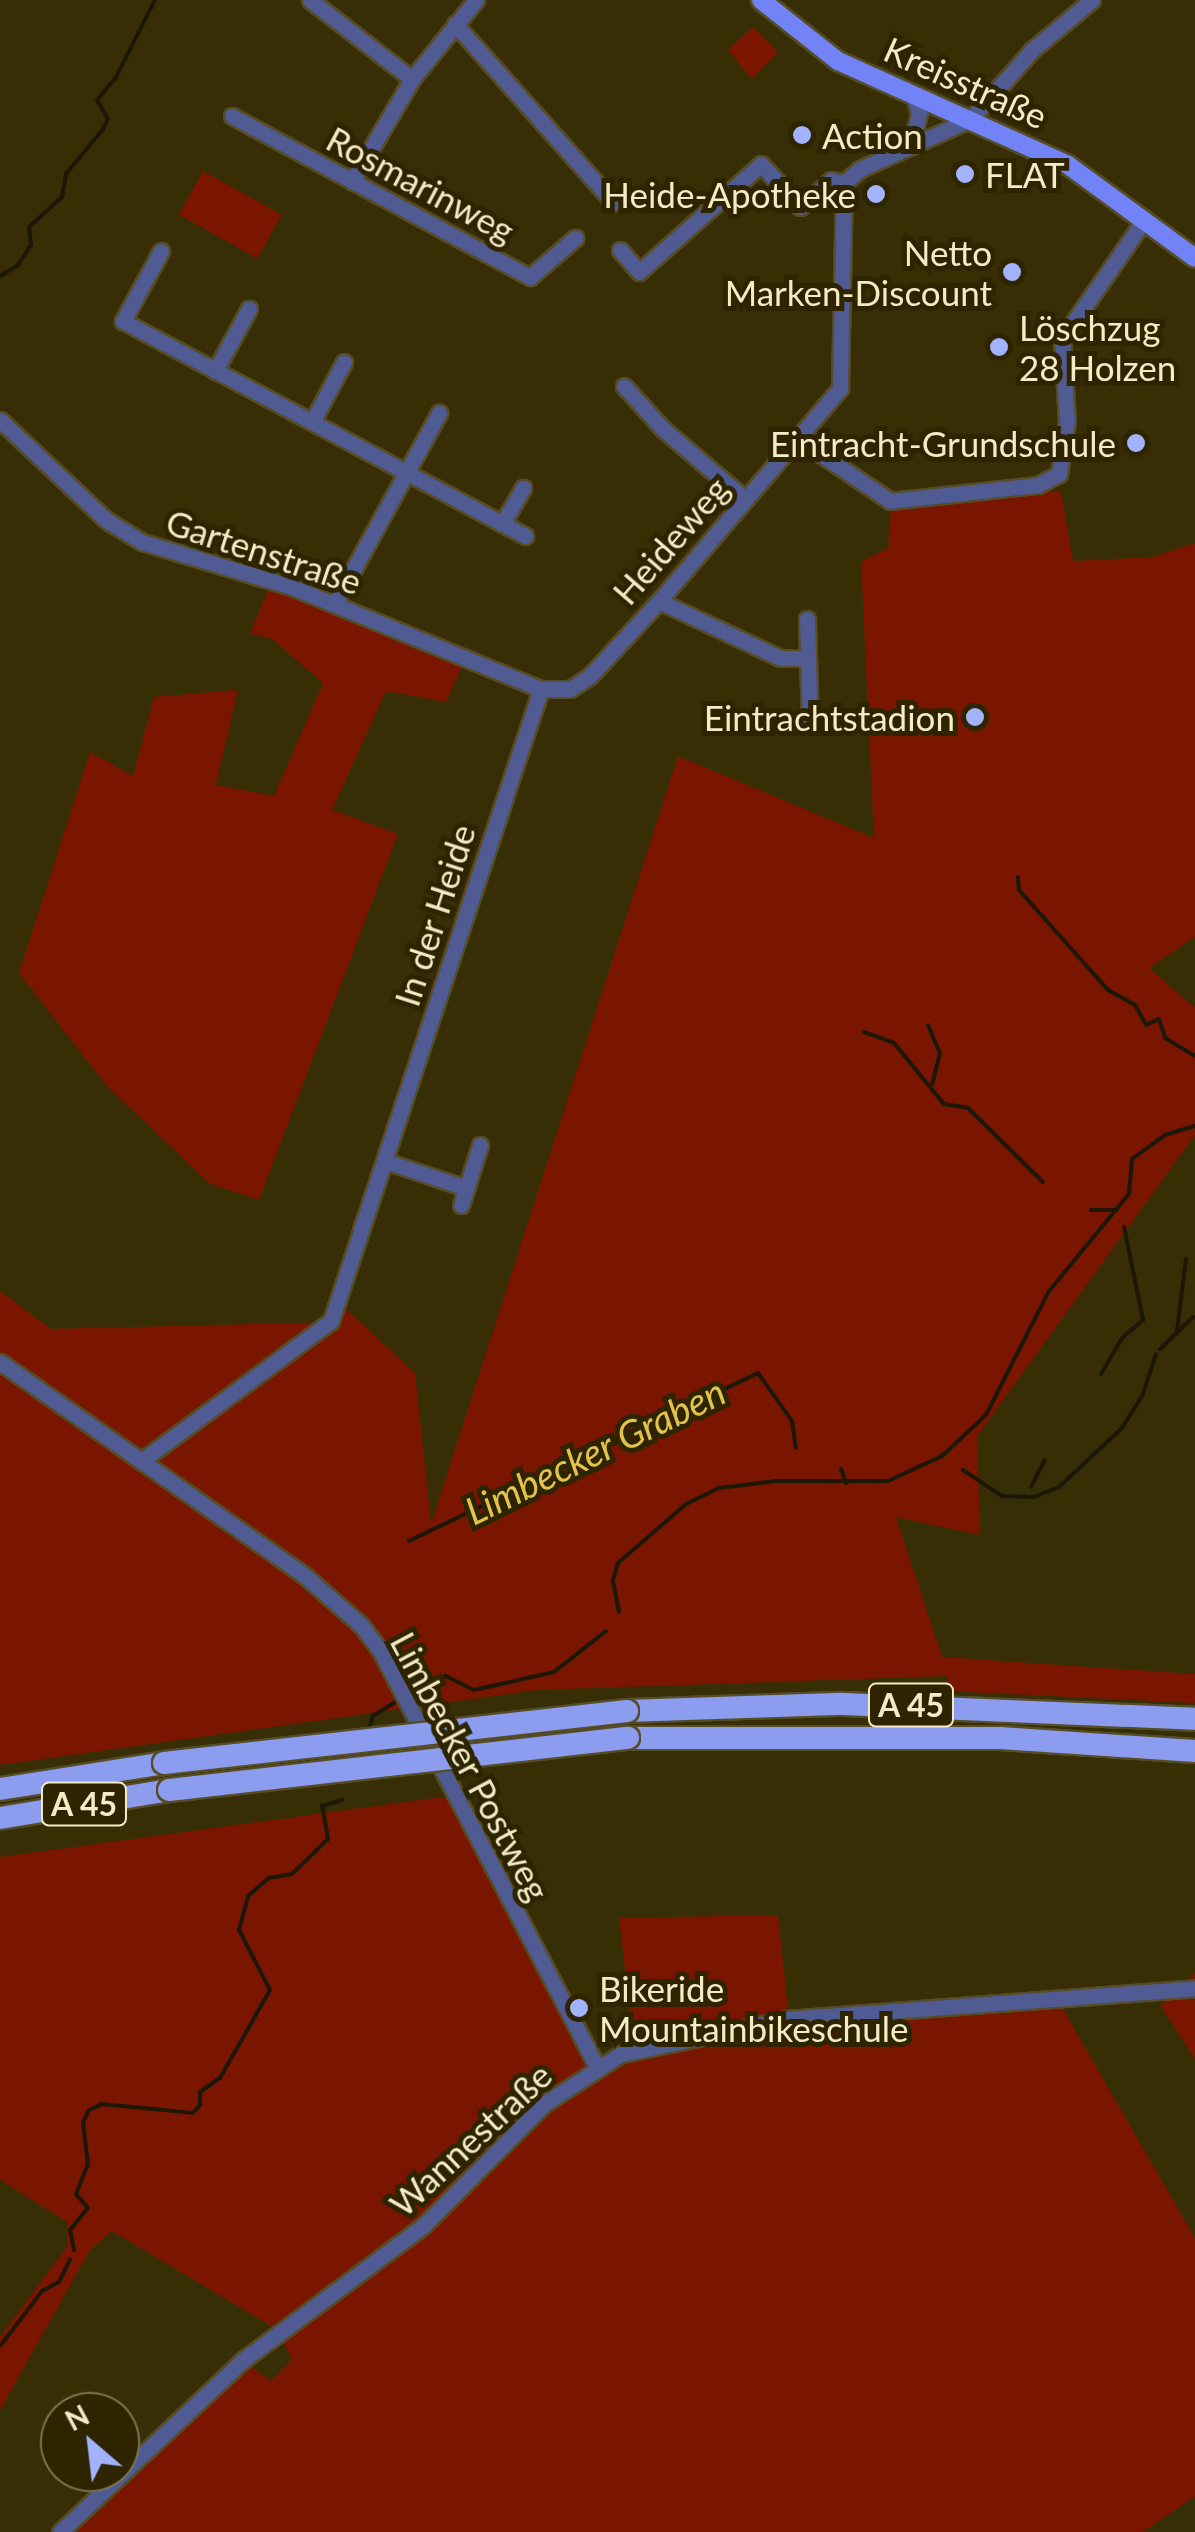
<!DOCTYPE html>
<html>
<head>
<meta charset="utf-8">
<style>
  body { margin:0 }
  #map { position:relative; width:1195px; height:2532px; overflow:hidden; background:#382e06; font-family:Lato,sans-serif }
  div>[style] { position:absolute }
  .green>* { inset:0; background:#7a1600; transform-origin:0 0 }
  .stream>* { height:4px; margin:-2px; padding:0 2px; transform-origin:2px; border-radius:2px; background:#1c1707 }
  .roads { filter:drop-shadow(2px 0 #564c25) drop-shadow(-2px 0 #564c25) drop-shadow(0 2px #564c25) drop-shadow(0 -2px #564c25) }
  .minor>* { height:15px; margin:-7.5px; padding:0 7.5px; transform-origin:7.5px; border-radius:7.5px; background:#505b94 }
  .major>* { height:18px; margin:-9px; padding:0 9px; transform-origin:9px; border-radius:9px; background:#7283f8 }
  .highway>* { height:22px; margin:-11px; padding:0 11px; transform-origin:11px; border-radius:11px; background:#8c9cef }
  .bridges { filter:drop-shadow(2px 0 #564c25) drop-shadow(-2px 0 #564c25) drop-shadow(0 2px #564c25) drop-shadow(0 -2px #564c25) }
  .highway-bridge>* { height:22px; margin:-11px; padding:0 11px; transform-origin:11px; border-radius:11px; background:#8c9cef }
  .dots>* { width:28px; height:28px; translate:-50% -50%; box-sizing:border-box; border:5px solid #2e2400; border-radius:50% }
  span { translate:-50% -50%; white-space:nowrap; text-align:center; line-height:1.15; -webkit-text-stroke:10px #2e2400; paint-order:stroke }
  .shield-label span { padding:2px 8px; background:#2e2400; border:2px solid; border-radius:8px; -webkit-text-stroke-width:0 }
  .shield-label { font-size:32px; color:#f4ebc7; font-weight:700 }
  .street-label { font-size:35px; color:#f4ebc7 }
  .poi-label { font-size:35px; color:#f4ebc7 }
  .left { translate:0 -50%; text-align:left }
  .right { translate:-100% -50%; text-align:right }
  .water-label { font-size:38px; color:#e3c34c; font-style:italic }
  .north { position:absolute; left:40px; top:2392px; width:100px; height:100px; box-sizing:border-box; background:#2e2400; border:2px solid #7d7450; border-radius:50%; rotate:332deg; font-size:28px; font-weight:700; line-height:40px; text-align:center; color:#f4ebc7 }
  .north::after { content:''; display:block; margin:auto; width:35px; height:45px; background:#a2b2fd; clip-path:polygon(50% 0,100% 100%,50% 72%,0 100%) }
</style>
</head>
<body>
<div id="map">
  <div class="green">
    <div style="clip-path:polygon(753px 27px,778px 52px,752px 79px,728px 50px)"></div>
    <div style="left:203px;top:171px;width:90px;height:50px;rotate:29deg"></div>
    <div style="clip-path:polygon(1061px 491px,1073px 561px,1153px 557px,1195px 543px,1195px 937px,1149px 968px,1195px 1008px,1195px 1135px,977px 1436px,980px 1535px,896px 1517px,942px 1657px,1195px 1674px,1195px 1703px,947px 1691px,947px 1676px,536px 1690px,0 1765px,0 1291px,51px 1329px,339px 1322px,344px 1307px,415px 1373px,431px 1524px,678px 756px,874px 838px,861px 562px,888px 548px,891px 509px)"></div>
    <div style="clip-path:polygon(269px 588px,463px 664px,446px 702px,386px 691px,332px 810px,398px 834px,259px 1200px,210px 1184px,107px 1086px,19px 973px,90px 752px,133px 776px,154px 697px,238px 690px,216px 785px,274px 796px,323px 683px,272px 639px,250px 633px)"></div>
    <div style="clip-path:polygon(450px 1796px,597px 2065px,623px 2055px,633px 2038px,619px 1918px,778px 1915px,789px 2018px,1053px 1992px,1195px 2238px,1195px 2496px,1143px 2532px,76px 2532px,250px 2366px,271px 2381px,292px 2360px,278px 2330px,112px 2231px,90px 2250px,0 2410px,0 2337px,67px 2247px,67px 2222px,0 2180px,0 1857px)"></div>
    <div style="clip-path:polygon(1195px 1973px,1195px 2059px,1160px 2005px)"></div>
  </div>
  <div class="stream">
    <div style="left:0;top:276px;width:21px;rotate:-31deg"></div>
    <div style="left:18px;top:265px;width:24px;rotate:-57deg"></div>
    <div style="left:31px;top:245px;width:18px;rotate:-96deg"></div>
    <div style="left:29px;top:227px;width:45px;rotate:-42.3deg"></div>
    <div style="left:62px;top:197px;width:23px;rotate:-80deg"></div>
    <div style="left:66px;top:174px;width:58px;rotate:-50.6deg"></div>
    <div style="left:103px;top:129px;width:11px;rotate:-63deg"></div>
    <div style="left:108px;top:119px;width:22px;rotate:-120deg"></div>
    <div style="left:97px;top:100px;width:30px;rotate:-50deg"></div>
    <div style="left:116px;top:77px;width:86px;rotate:-63.1deg"></div>
    <div style="left:1018px;top:877px;width:13px;rotate:86deg"></div>
    <div style="left:1019px;top:890px;width:134px;rotate:48.3deg"></div>
    <div style="left:1108px;top:990px;width:31px;rotate:29deg"></div>
    <div style="left:1135px;top:1005px;width:23px;rotate:61deg"></div>
    <div style="left:1146px;top:1025px;width:14px;rotate:-25deg"></div>
    <div style="left:1159px;top:1019px;width:20px;rotate:72deg"></div>
    <div style="left:1165px;top:1038px;width:35px;rotate:31deg"></div>
    <div style="left:928px;top:1025px;width:30px;rotate:67deg"></div>
    <div style="left:940px;top:1053px;width:32px;rotate:104deg"></div>
    <div style="left:864px;top:1032px;width:32px;rotate:20deg"></div>
    <div style="left:894px;top:1043px;width:79px;rotate:50.7deg"></div>
    <div style="left:944px;top:1104px;width:24px;rotate:9deg"></div>
    <div style="left:968px;top:1108px;width:105px;rotate:44.6deg"></div>
    <div style="left:1091px;top:1210px;width:26px"></div>
    <div style="left:1177px;top:1331px;width:73px;rotate:-82.9deg"></div>
    <div style="left:1160px;top:1349px;width:46px;rotate:-44.1deg"></div>
    <div style="left:1101px;top:1374px;width:42px;rotate:-59.7deg"></div>
    <div style="left:1122px;top:1338px;width:28px;rotate:-41deg"></div>
    <div style="left:1143px;top:1320px;width:95px;rotate:-101.5deg"></div>
    <div style="left:841px;top:1469px;width:15px;rotate:70deg"></div>
    <div style="left:963px;top:1470px;width:47px;rotate:33.7deg"></div>
    <div style="left:1002px;top:1496px;width:32px;rotate:2deg"></div>
    <div style="left:1034px;top:1497px;width:27px;rotate:-22deg"></div>
    <div style="left:1059px;top:1487px;width:86px;rotate:-43.1deg"></div>
    <div style="left:1122px;top:1428px;width:40px;rotate:-58deg"></div>
    <div style="left:1143px;top:1394px;width:42px;rotate:-72deg"></div>
    <div style="left:1031px;top:1487px;width:30px;rotate:-63deg"></div>
    <div style="left:409px;top:1541px;width:387px;rotate:-25.7deg"></div>
    <div style="left:758px;top:1373px;width:59px;rotate:54.7deg"></div>
    <div style="left:792px;top:1421px;width:27px;rotate:82deg"></div>
    <div style="left:619px;top:1612px;width:33px;rotate:-101deg"></div>
    <div style="left:613px;top:1580px;width:18px;rotate:-74deg"></div>
    <div style="left:618px;top:1563px;width:90px;rotate:-40.9deg"></div>
    <div style="left:686px;top:1504px;width:37px;rotate:-26deg"></div>
    <div style="left:719px;top:1488px;width:56px;rotate:-7.1deg"></div>
    <div style="left:775px;top:1481px;width:113px"></div>
    <div style="left:888px;top:1481px;width:60px;rotate:-24.8deg"></div>
    <div style="left:942px;top:1456px;width:60px;rotate:-43deg"></div>
    <div style="left:986px;top:1415px;width:139px;rotate:-63.1deg"></div>
    <div style="left:1049px;top:1291px;width:126px;rotate:-50.5deg"></div>
    <div style="left:1129px;top:1194px;width:35px;rotate:-85deg"></div>
    <div style="left:1132px;top:1159px;width:41px;rotate:-36deg"></div>
    <div style="left:1165px;top:1135px;width:31px;rotate:-17deg"></div>
    <div style="left:408px;top:1695px;width:42px;rotate:-26.6deg"></div>
    <div style="left:446px;top:1676px;width:31px;rotate:27deg"></div>
    <div style="left:474px;top:1690px;width:82px;rotate:-12.7deg"></div>
    <div style="left:554px;top:1672px;width:66px;rotate:-38.3deg"></div>
    <div style="left:369px;top:1729px;width:14px;rotate:-73deg"></div>
    <div style="left:373px;top:1716px;width:32px;rotate:-32deg"></div>
    <div style="left:74px;top:2250px;width:20px;rotate:-101deg"></div>
    <div style="left:70px;top:2230px;width:28px;rotate:-51deg"></div>
    <div style="left:88px;top:2208px;width:18px;rotate:-131deg"></div>
    <div style="left:76px;top:2194px;width:31px;rotate:-68deg"></div>
    <div style="left:88px;top:2165px;width:43px;rotate:-96.6deg"></div>
    <div style="left:83px;top:2122px;width:13px;rotate:-63deg"></div>
    <div style="left:89px;top:2110px;width:14px;rotate:-25deg"></div>
    <div style="left:102px;top:2104px;width:91px;rotate:5.6deg"></div>
    <div style="left:193px;top:2113px;width:11px;rotate:-49deg"></div>
    <div style="left:200px;top:2105px;width:13px;rotate:-90deg"></div>
    <div style="left:200px;top:2092px;width:24px;rotate:-35deg"></div>
    <div style="left:220px;top:2078px;width:101px;rotate:-60.4deg"></div>
    <div style="left:270px;top:1990px;width:68px;rotate:-117.3deg"></div>
    <div style="left:239px;top:1930px;width:35px;rotate:-75deg"></div>
    <div style="left:248px;top:1896px;width:28px;rotate:-41deg"></div>
    <div style="left:269px;top:1878px;width:23px;rotate:-10deg"></div>
    <div style="left:292px;top:1874px;width:50px;rotate:-44.2deg"></div>
    <div style="left:328px;top:1839px;width:34px;rotate:-100deg"></div>
    <div style="left:322px;top:1806px;width:21px;rotate:-17deg"></div>
    <div style="left:1px;top:2345px;width:68px;rotate:-52.8deg"></div>
    <div style="left:42px;top:2291px;width:19px;rotate:-28deg"></div>
    <div style="left:59px;top:2282px;width:25px;rotate:-64deg"></div>
  </div>
  <div class="roads">
    <div class="minor">
      <div style="left:310px;top:0;width:129px;rotate:37.8deg"></div>
      <div style="left:455px;top:24px;width:239px;rotate:48.4deg"></div>
      <div style="left:232px;top:116px;width:339px;rotate:28.4deg"></div>
      <div style="left:530px;top:277px;width:60px;rotate:-40.9deg"></div>
      <div style="left:911px;top:146px;width:34px;rotate:-76deg"></div>
      <div style="left:919px;top:113px;width:18px;rotate:-106deg"></div>
      <div style="left:352px;top:181px;width:118px;rotate:-59.5deg"></div>
      <div style="left:412px;top:79px;width:102px;rotate:-51deg"></div>
      <div style="left:620px;top:250px;width:29px;rotate:49deg"></div>
      <div style="left:639px;top:272px;width:163px;rotate:-41.5deg"></div>
      <div style="left:761px;top:164px;width:58px;rotate:47.8deg"></div>
      <div style="left:800px;top:207px;width:41px;rotate:-41.1deg"></div>
      <div style="left:831px;top:180px;width:13px;rotate:13deg"></div>
      <div style="left:161px;top:251px;width:80px;rotate:118.5deg"></div>
      <div style="left:123px;top:321px;width:456px;rotate:28.1deg"></div>
      <div style="left:215px;top:371px;width:71px;rotate:-61.3deg"></div>
      <div style="left:624px;top:386px;width:58px;rotate:47.8deg"></div>
      <div style="left:663px;top:429px;width:108px;rotate:40.5deg"></div>
      <div style="left:0;top:420px;width:146px;rotate:43.3deg"></div>
      <div style="left:106px;top:520px;width:42px;rotate:31.4deg"></div>
      <div style="left:142px;top:542px;width:157px;rotate:16.7deg"></div>
      <div style="left:292px;top:587px;width:269px;rotate:22.3deg"></div>
      <div style="left:541px;top:689px;width:29px"></div>
      <div style="left:570px;top:689px;width:24px;rotate:-33deg"></div>
      <div style="left:590px;top:676px;width:102px;rotate:-47.4deg"></div>
      <div style="left:659px;top:601px;width:280px;rotate:-49.6deg"></div>
      <div style="left:840px;top:388px;width:205px;rotate:-88.9deg"></div>
      <div style="left:844px;top:183px;width:21px;rotate:-41deg"></div>
      <div style="left:860px;top:169px;width:122px;rotate:-24.2deg"></div>
      <div style="left:971px;top:119px;width:92px;rotate:-48.5deg"></div>
      <div style="left:1032px;top:50px;width:78px;rotate:-39.8deg"></div>
      <div style="left:312px;top:422px;width:68px;rotate:-61.9deg"></div>
      <div style="left:797px;top:438px;width:112px;rotate:34.1deg"></div>
      <div style="left:890px;top:501px;width:149px;rotate:-6.2deg"></div>
      <div style="left:1038px;top:485px;width:24px;rotate:-28deg"></div>
      <div style="left:1059px;top:474px;width:54px;rotate:-81.4deg"></div>
      <div style="left:1067px;top:421px;width:82px;rotate:-93.5deg"></div>
      <div style="left:1062px;top:339px;width:145px;rotate:-55.4deg"></div>
      <div style="left:502px;top:524px;width:42px;rotate:-59.7deg"></div>
      <div style="left:659px;top:601px;width:134px;rotate:25.2deg"></div>
      <div style="left:780px;top:658px;width:25px"></div>
      <div style="left:335px;top:603px;width:217px;rotate:-61.3deg"></div>
      <div style="left:807px;top:619px;width:106px;rotate:88.4deg"></div>
      <div style="left:385px;top:1161px;width:85px;rotate:18.4deg"></div>
      <div style="left:461px;top:1205px;width:63px;rotate:-72.4deg"></div>
      <div style="left:0;top:1362px;width:371px;rotate:35deg"></div>
      <div style="left:304px;top:1575px;width:76px;rotate:41.3deg"></div>
      <div style="left:361px;top:1625px;width:31px;rotate:53deg"></div>
      <div style="left:380px;top:1650px;width:469px;rotate:62.5deg"></div>
      <div style="left:141px;top:1461px;width:236px;rotate:-36.4deg"></div>
      <div style="left:331px;top:1321px;width:666px;rotate:-71.62deg"></div>
      <div style="left:60px;top:2532px;width:251px;rotate:-43.2deg"></div>
      <div style="left:243px;top:2360px;width:224px;rotate:-36.7deg"></div>
      <div style="left:423px;top:2226px;width:172px;rotate:-45.2deg"></div>
      <div style="left:544px;top:2104px;width:92px;rotate:-33deg"></div>
      <div style="left:621px;top:2054px;width:170px;rotate:-11.9deg"></div>
      <div style="left:787px;top:2019px;width:409px;rotate:-4.3deg"></div>
    </div>
    <div class="major">
      <div style="left:761px;top:0;width:98px;rotate:38.4deg"></div>
      <div style="left:838px;top:61px;width:252px;rotate:24.3deg"></div>
      <div style="left:1068px;top:165px;width:157px;rotate:36.2deg"></div>
    </div>
    <div class="highway">
      <div style="left:627px;top:1711px;width:216px;rotate:-1.9deg"></div>
      <div style="left:843px;top:1704px;width:352px;rotate:2.4deg"></div>
      <div style="left:628px;top:1738px;width:372px"></div>
      <div style="left:1000px;top:1738px;width:195px;rotate:3.8deg"></div>
      <div style="left:0;top:1789px;width:166px;rotate:-9deg"></div>
      <div style="left:0;top:1818px;width:171px;rotate:-9.4deg"></div>
    </div>
  </div>
  <div class="bridges">
    <div class="highway-bridge">
      <div style="left:164px;top:1763px;width:466px;rotate:-6.4deg"></div>
      <div style="left:169px;top:1790px;width:462px;rotate:-6.5deg"></div>
    </div>
  </div>
  <div class="dots">
    <div style="left:802px;top:135px;background:#a2b2fd"></div>
    <div style="left:965px;top:174px;background:#a2b2fd"></div>
    <div style="left:876px;top:194px;background:#a2b2fd"></div>
    <div style="left:1012px;top:272px;background:#a2b2fd"></div>
    <div style="left:999px;top:347px;background:#a2b2fd"></div>
    <div style="left:1136px;top:443px;background:#a2b2fd"></div>
    <div style="left:975px;top:717px;background:#a2b2fd"></div>
    <div style="left:579px;top:2008px;background:#a2b2fd"></div>
  </div>
  <div class="shield-label">
    <span style="left:911px;top:1705px">A 45</span>
    <span style="left:84px;top:1804px">A 45</span>
  </div>
  <div class="street-label">
    <span style="left:966px;top:82px;rotate:24deg">Kreisstraße</span>
    <span style="left:421px;top:184px;rotate:28deg">Rosmarinweg</span>
    <span style="left:670px;top:540px;rotate:-49deg">Heideweg</span>
    <span style="left:264px;top:551px;rotate:18deg">Gartenstraße</span>
    <span style="left:434px;top:915px;rotate:-72deg">In der Heide</span>
    <span style="left:471px;top:1766px;rotate:62deg">Limbecker Postweg</span>
    <span style="left:470px;top:2139px;rotate:-43deg">Wannestraße</span>
  </div>
  <div class="poi-label">
    <span class="left" style="left:822px;top:135px">Action</span>
    <span class="left" style="left:985px;top:174px">FLAT</span>
    <span class="right" style="left:856px;top:194px">Heide-Apotheke</span>
    <span class="right" style="left:992px;top:272px">Netto<br>Marken-Discount</span>
    <span class="left" style="left:1019px;top:347px">Löschzug<br>28 Holzen</span>
    <span class="right" style="left:1116px;top:443px">Eintracht-Grundschule</span>
    <span class="right" style="left:955px;top:717px">Eintrachtstadion</span>
    <span class="left" style="left:599px;top:2008px">Bikeride<br>Mountainbikeschule</span>
  </div>
  <div class="water-label">
    <span style="left:595px;top:1451px;rotate:-26deg">Limbecker Graben</span>
  </div>
  <div class="north">N</div>
</div>
</body>
</html>
